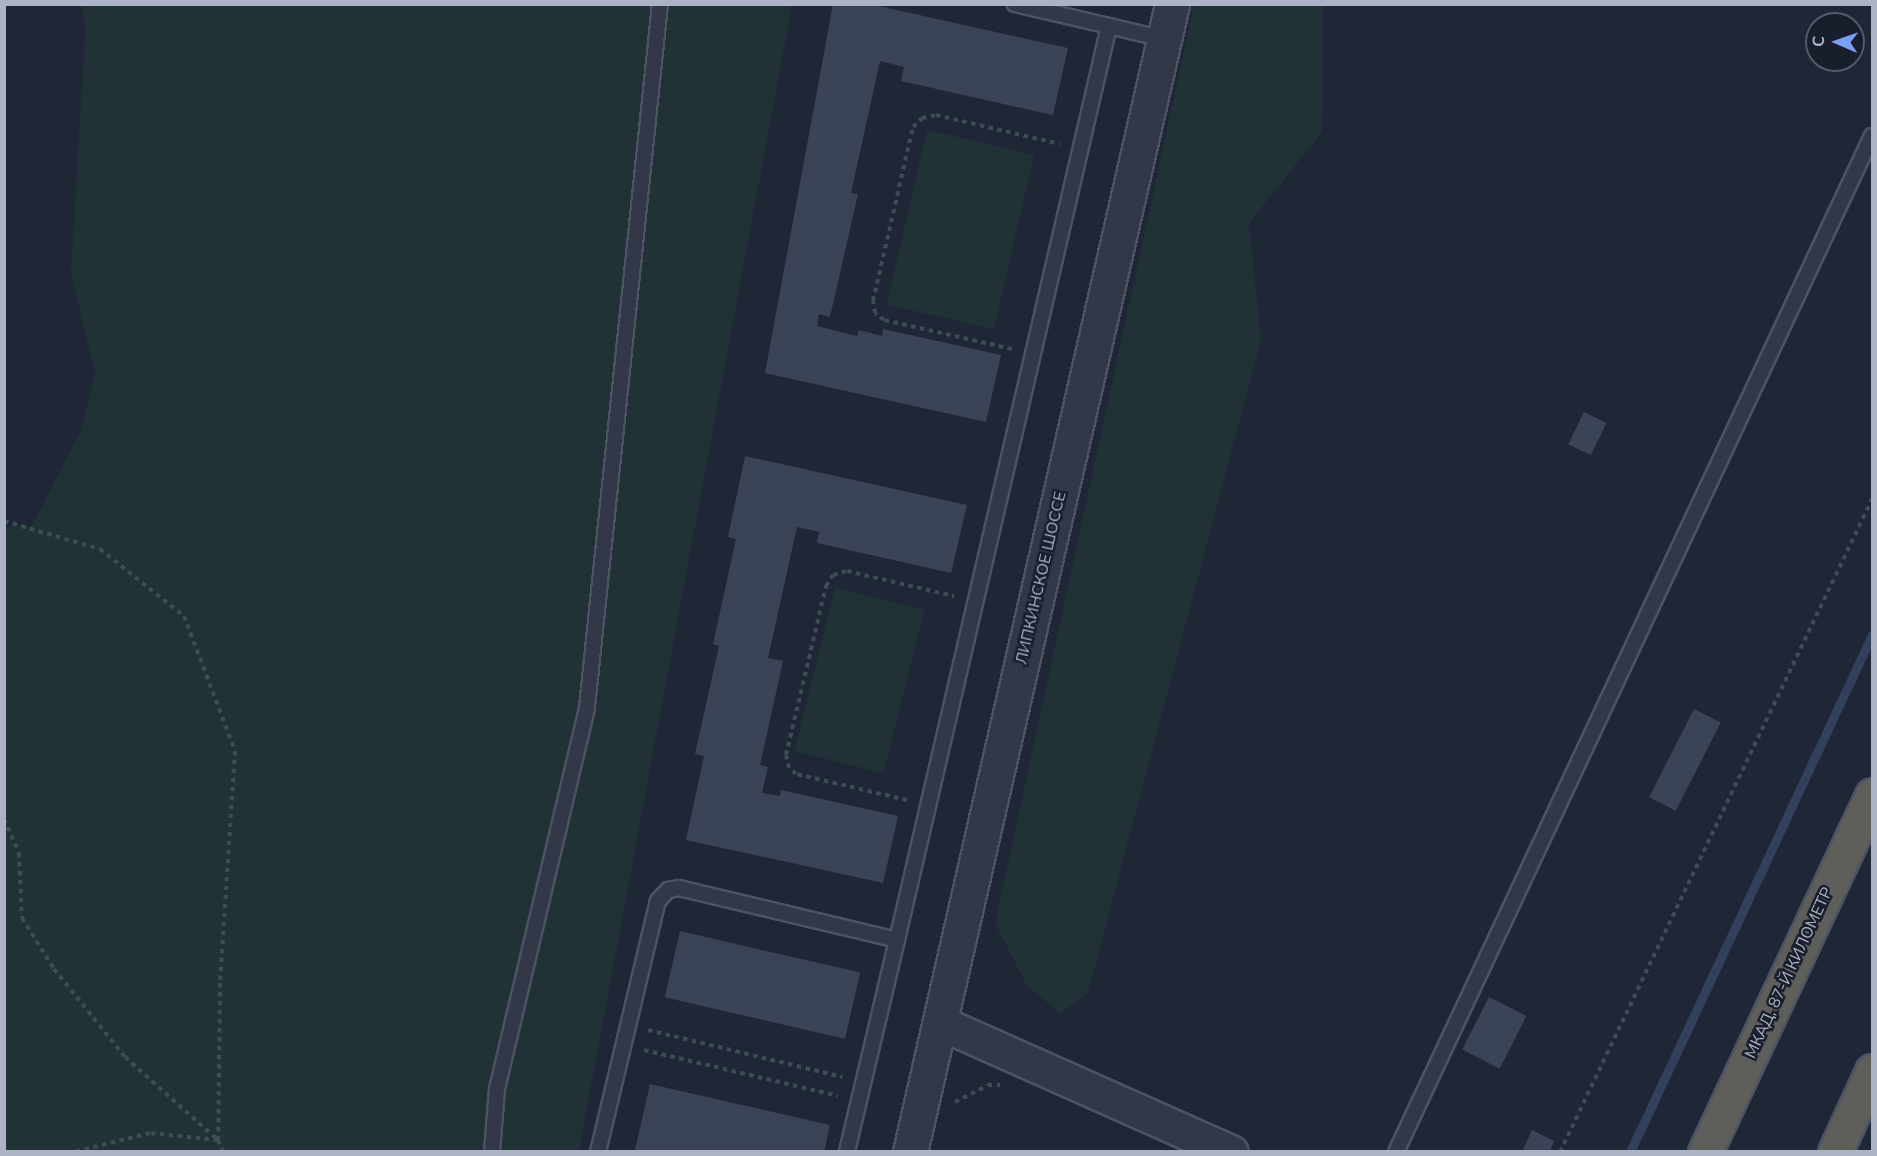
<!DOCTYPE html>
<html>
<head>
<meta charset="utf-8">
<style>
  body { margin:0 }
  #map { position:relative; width:1877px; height:1156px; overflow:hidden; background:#1f2636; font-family:"Nunito Sans",sans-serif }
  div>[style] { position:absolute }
  .green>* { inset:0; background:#213237; transform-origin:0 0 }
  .stream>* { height:9px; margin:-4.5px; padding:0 4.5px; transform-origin:4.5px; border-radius:4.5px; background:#32405e }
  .building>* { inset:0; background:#3b4457; transform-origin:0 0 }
  .path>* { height:4px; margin-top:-2px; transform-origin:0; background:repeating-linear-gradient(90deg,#3b4e52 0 4.5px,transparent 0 9px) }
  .roads { filter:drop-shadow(2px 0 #4d5362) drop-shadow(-2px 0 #4d5362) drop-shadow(0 2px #4d5362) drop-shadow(0 -2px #4d5362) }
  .service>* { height:14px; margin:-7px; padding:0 7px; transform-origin:7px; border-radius:7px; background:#323847 }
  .tertiary>* { height:33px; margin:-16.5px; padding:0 16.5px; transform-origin:16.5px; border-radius:16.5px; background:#323847 }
  .trunk>* { height:33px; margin:-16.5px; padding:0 16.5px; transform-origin:16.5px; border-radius:16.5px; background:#5e5e5b }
  span { translate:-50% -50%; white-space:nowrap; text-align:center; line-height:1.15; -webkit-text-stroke:5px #181e2b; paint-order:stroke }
  .street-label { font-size:16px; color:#acb3c4 }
  .frame { position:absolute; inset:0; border:6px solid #acb3c4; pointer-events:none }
  .north { position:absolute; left:1805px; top:12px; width:60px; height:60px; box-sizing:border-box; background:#181e2b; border:2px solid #535a68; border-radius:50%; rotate:272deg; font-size:16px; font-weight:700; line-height:24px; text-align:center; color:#acb3c4 }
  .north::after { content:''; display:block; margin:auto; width:21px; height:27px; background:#7b9ef9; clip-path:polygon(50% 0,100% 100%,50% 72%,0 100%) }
</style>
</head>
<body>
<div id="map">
  <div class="green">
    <div style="clip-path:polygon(82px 5px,792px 5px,579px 1151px,5px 1151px,4px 527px,32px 526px,81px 430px,95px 374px,71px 273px,85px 31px)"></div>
    <div style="clip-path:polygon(1194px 5px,1323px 5px,1322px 132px,1249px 223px,1261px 340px,1088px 993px,1060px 1014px,1026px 984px,995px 923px)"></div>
    <div style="left:927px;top:130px;width:110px;height:179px;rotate:13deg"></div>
    <div style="left:835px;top:588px;width:92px;height:168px;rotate:14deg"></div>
  </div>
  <div class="stream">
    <div style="left:1630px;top:1152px;width:571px;rotate:-64.92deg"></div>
  </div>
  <div class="building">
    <div style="clip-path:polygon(833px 4px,870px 4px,1068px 48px,1053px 115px,901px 81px,904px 67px,880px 61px,851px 193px,858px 194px,830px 317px,819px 314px,817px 326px,857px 336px,859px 330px,882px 336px,883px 329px,1001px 355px,986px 422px,765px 373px)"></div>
    <div style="left:1584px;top:412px;width:25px;height:36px;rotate:26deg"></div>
    <div style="clip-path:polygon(745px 456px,967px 505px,951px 573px,817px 543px,819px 532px,797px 527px,768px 658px,783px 661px,760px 765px,768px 767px,762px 793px,780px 796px,781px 790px,898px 816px,883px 883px,686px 840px,704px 756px,695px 754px,719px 646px,713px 644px,736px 539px,728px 537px)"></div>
    <div style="left:1694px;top:709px;width:30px;height:99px;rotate:27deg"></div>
    <div style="left:680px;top:931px;width:185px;height:68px;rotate:13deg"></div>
    <div style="left:1489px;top:997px;width:42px;height:59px;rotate:27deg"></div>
    <div style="clip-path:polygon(650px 1084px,830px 1125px,824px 1152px,635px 1150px)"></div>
    <div style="clip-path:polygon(1532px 1130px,1554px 1141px,1550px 1152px,1522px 1152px)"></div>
  </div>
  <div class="path">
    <div style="left:1012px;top:349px;width:131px;rotate:-167.2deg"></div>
    <div style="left:884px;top:320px;width:11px;rotate:-142deg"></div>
    <div style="left:875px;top:313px;width:12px;rotate:-99deg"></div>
    <div style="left:873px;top:301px;width:179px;rotate:-77.1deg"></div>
    <div style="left:913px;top:127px;width:13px;rotate:-45deg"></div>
    <div style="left:922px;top:118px;width:14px;rotate:-12deg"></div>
    <div style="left:936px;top:115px;width:127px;rotate:13.2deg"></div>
    <div style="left:4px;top:521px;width:100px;rotate:16.3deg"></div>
    <div style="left:100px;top:549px;width:107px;rotate:38.6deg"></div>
    <div style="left:184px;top:616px;width:144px;rotate:69.3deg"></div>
    <div style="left:235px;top:751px;width:232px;rotate:93.7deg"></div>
    <div style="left:220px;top:983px;width:157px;rotate:90.7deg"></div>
    <div style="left:218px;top:1140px;width:68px;rotate:-174.1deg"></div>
    <div style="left:150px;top:1133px;width:78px;rotate:166deg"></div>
    <div style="left:907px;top:800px;width:114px;rotate:-166.8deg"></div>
    <div style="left:796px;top:774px;width:9px;rotate:-139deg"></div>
    <div style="left:789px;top:768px;width:13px;rotate:-103deg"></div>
    <div style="left:786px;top:755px;width:174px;rotate:-76.7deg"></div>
    <div style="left:826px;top:586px;width:13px;rotate:-58deg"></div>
    <div style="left:833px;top:575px;width:15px;rotate:-16deg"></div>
    <div style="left:847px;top:571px;width:110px;rotate:13.2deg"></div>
    <div style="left:4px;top:819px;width:37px;rotate:66deg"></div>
    <div style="left:19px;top:853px;width:65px;rotate:87.4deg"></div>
    <div style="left:22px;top:918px;width:60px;rotate:57.9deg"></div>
    <div style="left:54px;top:969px;width:113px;rotate:51.1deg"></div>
    <div style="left:125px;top:1057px;width:125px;rotate:41.7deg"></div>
    <div style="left:218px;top:1140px;width:13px;rotate:67deg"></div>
    <div style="left:648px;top:1030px;width:200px;rotate:13.6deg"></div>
    <div style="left:644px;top:1050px;width:199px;rotate:13.3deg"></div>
    <div style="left:955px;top:1102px;width:37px;rotate:-27deg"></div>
    <div style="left:988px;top:1085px;width:12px"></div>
    <div style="left:1560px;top:1152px;width:724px;rotate:-64.46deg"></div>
  </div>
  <div class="roads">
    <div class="service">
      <div style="left:1109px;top:26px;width:57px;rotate:13.3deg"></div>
      <div style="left:897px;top:940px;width:938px;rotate:-76.94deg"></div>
      <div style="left:1109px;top:26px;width:97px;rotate:-166.8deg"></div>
      <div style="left:492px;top:1152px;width:63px;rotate:-85.5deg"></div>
      <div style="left:497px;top:1089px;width:392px;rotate:-76.7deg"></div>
      <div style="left:587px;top:707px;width:707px;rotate:-84.07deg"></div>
      <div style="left:598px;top:1152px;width:258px;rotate:-76.6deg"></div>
      <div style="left:658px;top:901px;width:15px;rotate:-48deg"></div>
      <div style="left:668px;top:890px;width:11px;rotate:-10deg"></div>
      <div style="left:679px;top:888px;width:224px;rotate:13.4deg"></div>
      <div style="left:897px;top:940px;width:218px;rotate:103.3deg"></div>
      <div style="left:1396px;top:1152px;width:1122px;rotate:-64.9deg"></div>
    </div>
    <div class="tertiary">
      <div style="left:943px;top:1024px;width:315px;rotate:24deg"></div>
      <div style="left:910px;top:1152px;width:1178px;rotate:-77.14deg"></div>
    </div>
    <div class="trunk">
      <div style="left:1705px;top:1152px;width:394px;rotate:-64.9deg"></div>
      <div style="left:1835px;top:1152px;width:89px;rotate:-65.4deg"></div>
    </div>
  </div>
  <div class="street-label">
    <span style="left:1041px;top:578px;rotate:-77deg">ЛИПКИНСКОЕ ШОССЕ</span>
    <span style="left:1789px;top:973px;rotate:-65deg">МКАД, 87-Й КИЛОМЕТР</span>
  </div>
  <div class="frame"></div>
  <div class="north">С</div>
</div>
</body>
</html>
